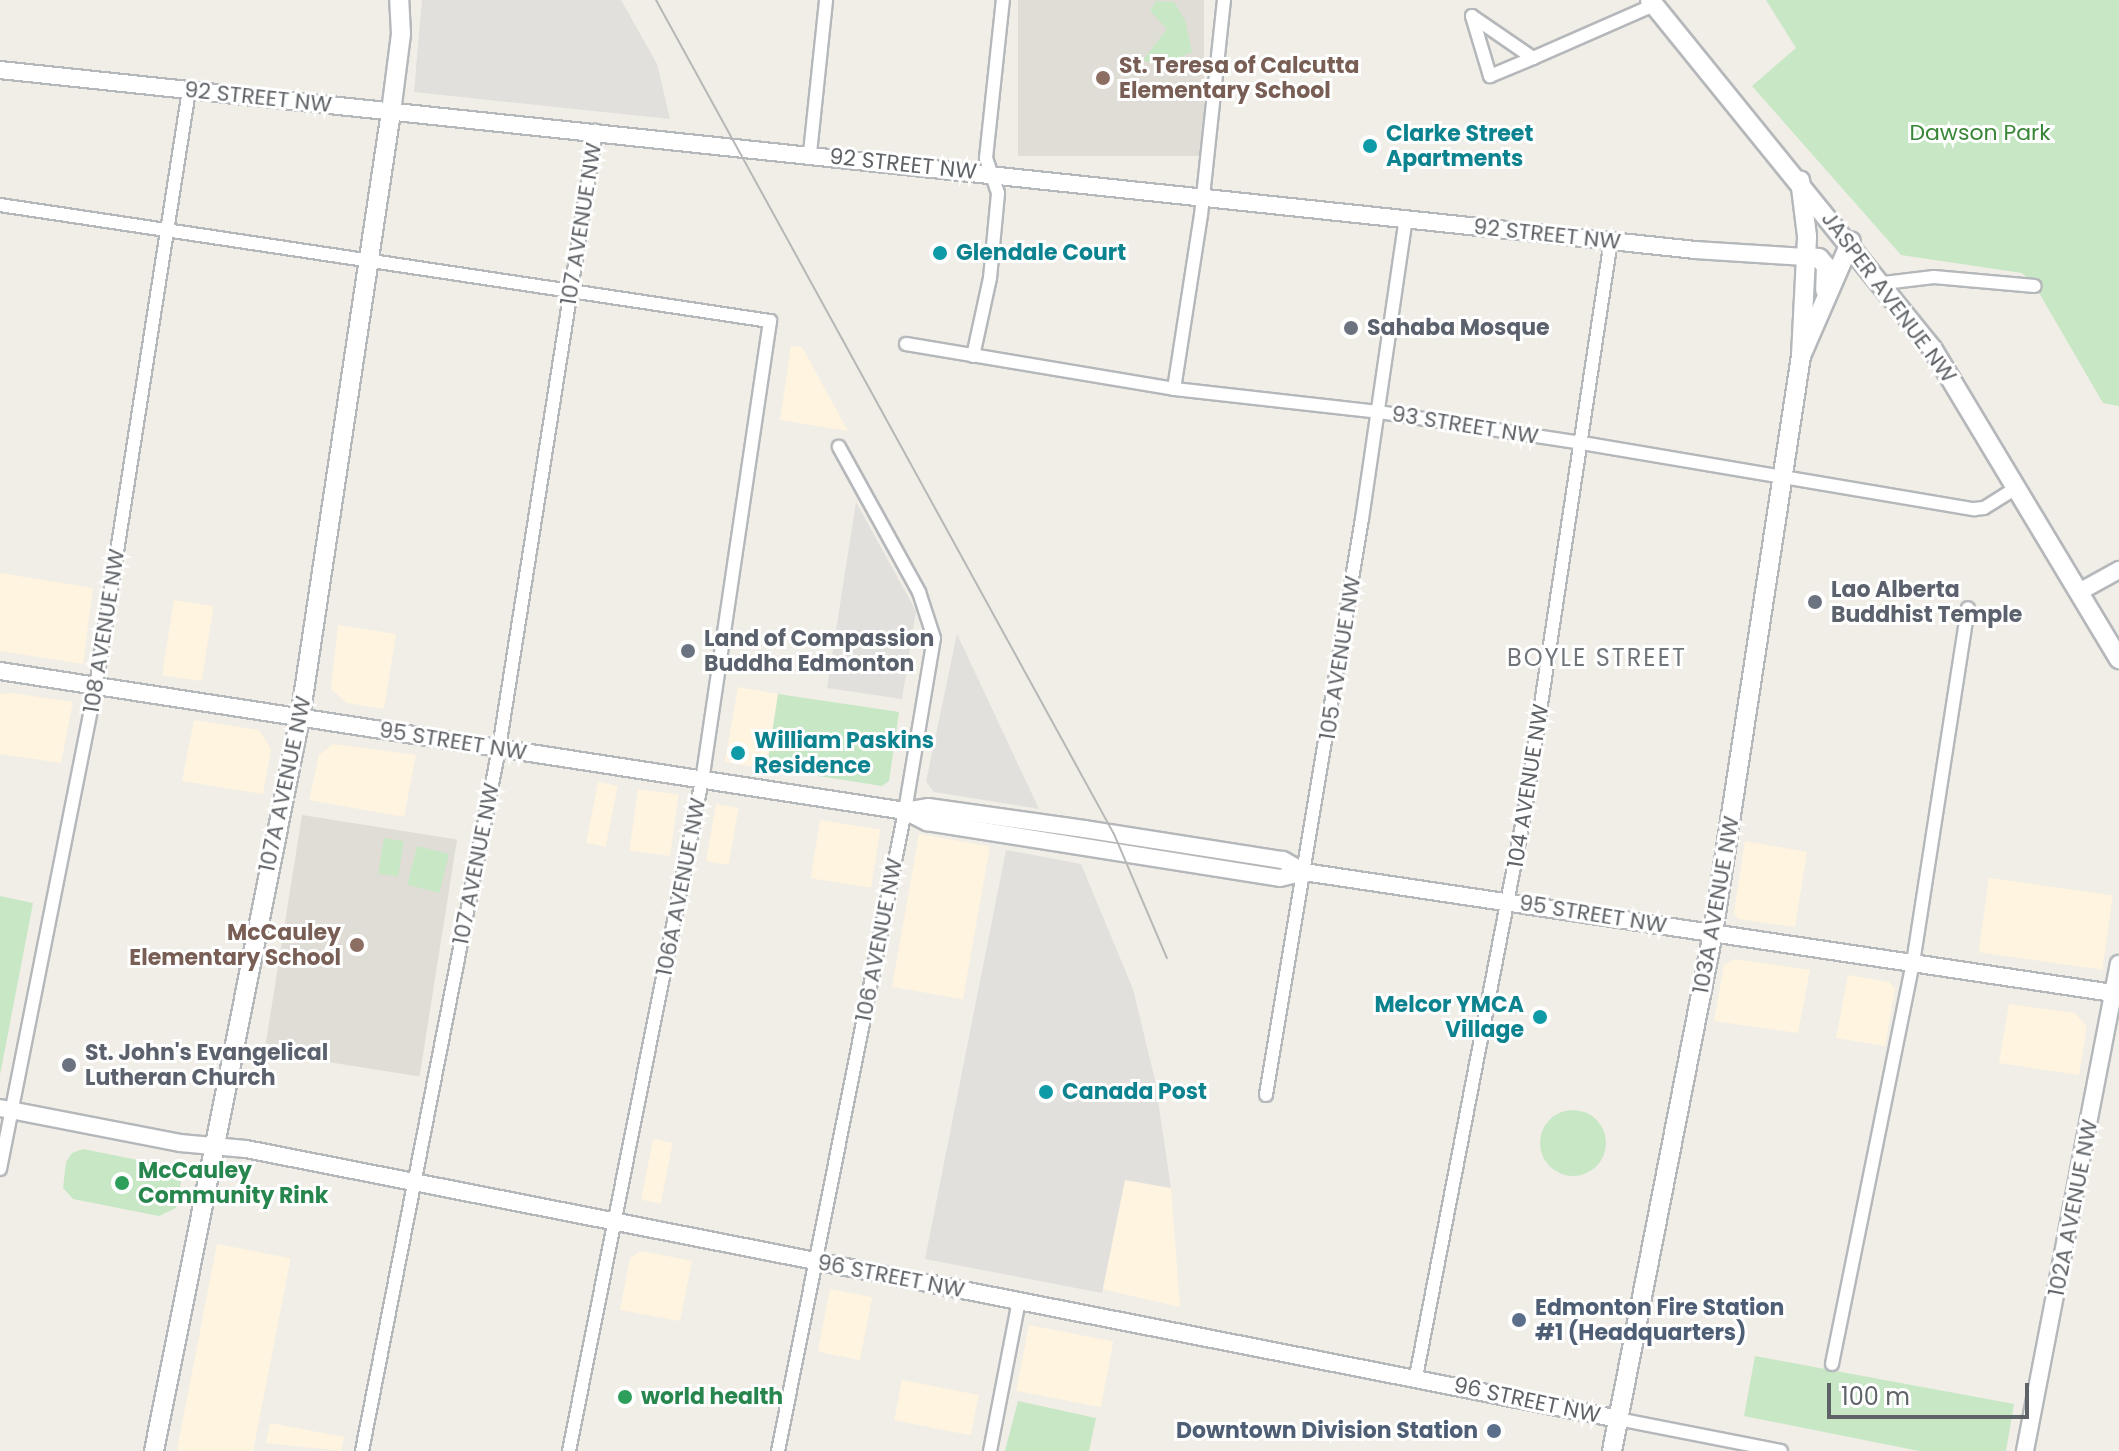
<!DOCTYPE html>
<html>
<head>
<meta charset="utf-8">
<style>
  body { margin:0 }
  #map { position:relative; width:2119px; height:1451px; overflow:hidden; background:#f1eee7; font-family:Poppins,sans-serif }
  div>[style] { position:absolute }
  .commercial>* { inset:0; background:#fef4df; transform-origin:0 0 }
  .industrial>* { inset:0; background:#e2e0dc }
  .education>* { inset:0; background:#e0ddd6; transform-origin:0 0 }
  .green>* { inset:0; background:#c7e7c5; transform-origin:0 0 }
  .round { border-radius:50% }
  .roads { filter:drop-shadow(2px 0 #b5b8bb) drop-shadow(-2px 0 #b5b8bb) drop-shadow(0 2px #b5b8bb) drop-shadow(0 -2px #b5b8bb) }
  .minor>* { height:12px; margin:-6px; padding:0 6px; transform-origin:6px; border-radius:6px; background:#fff }
  .tertiary>* { height:16px; margin:-8px; padding:0 8px; transform-origin:8px; border-radius:8px; background:#fff }
  .secondary>* { height:18px; margin:-9px; padding:0 9px; transform-origin:9px; border-radius:9px; background:#fff }
  .tram>* { height:2px; margin:-1px; padding:0 1px; transform-origin:1px; border-radius:1px; background:#b6b7b7 }
  .dots>* { width:22px; height:22px; translate:-50% -50%; box-sizing:border-box; border:4px solid #fff; border-radius:50% }
  span { translate:-50% -50%; white-space:nowrap; text-align:center; line-height:1.15; -webkit-text-stroke:6px #fff; paint-order:stroke }
  .education-label { font-size:22px; color:#785e54; font-weight:700 }
  .left { translate:0 -50%; text-align:left }
  .right { translate:-100% -50%; text-align:right }
  .street-label { font-size:22px; color:#5f6367 }
  .culture-label { font-size:22px; color:#0d838f; font-weight:700 }
  .park-label { font-size:22px; color:#398637 }
  .worship-label { font-size:22px; color:#5b616d; font-weight:700 }
  .leisure-label { font-size:22px; color:#27864d; font-weight:700 }
  .service-label { font-size:22px; color:#4e5e75; font-weight:700 }
  .neighbourhood-label { font-size:24px; color:#707579; letter-spacing:2px }
  .scale { position:absolute; left:1827px; top:1383px; width:202px; height:36px; box-sizing:border-box; border:4px solid #5f6367; border-top:0; padding-left:10px; font-size:24px; line-height:28px; white-space:nowrap; color:#5f6367; -webkit-text-stroke:6px #fff; paint-order:stroke }
</style>
</head>
<body>
<div id="map">
  <div class="commercial">
    <div style="clip-path:polygon(791px 346px,802px 347px,848px 431px,780px 420px)"></div>
    <div style="clip-path:polygon(0 573px,93px 588px,83px 664px,0 651px)"></div>
    <div style="left:174px;top:600px;width:40px;height:76px;rotate:9deg"></div>
    <div style="clip-path:polygon(338px 625px,396px 634px,384px 709px,347px 703px,331px 689px)"></div>
    <div style="left:738px;top:687px;width:41px;height:76px;rotate:10deg"></div>
    <div style="clip-path:polygon(12px 693px,73px 702px,61px 763px,0 754px,0 694px)"></div>
    <div style="clip-path:polygon(194px 720px,259px 730px,271px 749px,263px 794px,182px 781px)"></div>
    <div style="clip-path:polygon(333px 744px,416px 755px,404px 817px,309px 800px,319px 755px)"></div>
    <div style="left:598px;top:782px;width:20px;height:62px;rotate:11deg"></div>
    <div style="left:638px;top:789px;width:41px;height:62px;rotate:8deg"></div>
    <div style="left:716px;top:804px;width:23px;height:58px;rotate:10deg"></div>
    <div style="left:820px;top:820px;width:61px;height:59px;rotate:9deg"></div>
    <div style="left:919px;top:834px;width:72px;height:155px;rotate:10deg"></div>
    <div style="clip-path:polygon(1745px 841px,1807px 852px,1795px 927px,1738px 919px,1734px 913px)"></div>
    <div style="left:1989px;top:878px;width:125px;height:75px;rotate:8deg"></div>
    <div style="clip-path:polygon(1734px 959px,1810px 970px,1798px 1033px,1714px 1021px,1724px 965px)"></div>
    <div style="clip-path:polygon(1848px 975px,1889px 982px,1895px 989px,1885px 1046px,1836px 1038px)"></div>
    <div style="clip-path:polygon(2009px 1004px,2075px 1013px,2087px 1027px,2079px 1075px,1999px 1063px)"></div>
    <div style="left:653px;top:1139px;width:20px;height:62px;rotate:11deg"></div>
    <div style="clip-path:polygon(1125px 1180px,1171px 1188px,1180px 1307px,1102px 1289px)"></div>
    <div style="left:217px;top:1244px;width:75px;height:211px;rotate:11deg"></div>
    <div style="clip-path:polygon(641px 1251px,692px 1261px,680px 1321px,620px 1310px,630px 1258px)"></div>
    <div style="left:830px;top:1289px;width:43px;height:64px;rotate:11deg"></div>
    <div style="left:1029px;top:1325px;width:86px;height:67px;rotate:11deg"></div>
    <div style="left:902px;top:1380px;width:78px;height:41px;rotate:11deg"></div>
    <div style="clip-path:polygon(270px 1423px,344px 1437px,341px 1451px,266px 1443px)"></div>
  </div>
  <div class="industrial">
    <div style="clip-path:polygon(422px 0,621px 0,657px 64px,670px 119px,414px 92px)"></div>
    <div style="clip-path:polygon(856px 502px,916px 611px,902px 699px,827px 688px)"></div>
    <div style="clip-path:polygon(957px 634px,1039px 809px,934px 792px,926px 782px)"></div>
    <div style="clip-path:polygon(1006px 850px,1081px 864px,1133px 989px,1155px 1080px,1171px 1188px,1125px 1180px,1102px 1293px,925px 1259px)"></div>
  </div>
  <div class="education">
    <div style="left:1018px;top:0;width:186px;height:156px"></div>
    <div style="left:302px;top:815px;width:157px;height:240px;rotate:9deg"></div>
  </div>
  <div class="green">
    <div style="clip-path:polygon(1766px 0,2119px 0,2119px 406px,2103px 403px,2035px 286px,2022px 273px,1901px 255px,1752px 86px,1796px 48px)"></div>
    <div style="clip-path:polygon(1156px 1px,1174px 2px,1185px 20px,1192px 52px,1182px 56px,1173px 72px,1143px 60px,1167px 29px,1150px 11px)"></div>
    <div style="clip-path:polygon(778px 694px,899px 712px,889px 781px,882px 786px,767px 768px)"></div>
    <div style="left:384px;top:838px;width:20px;height:36px;rotate:9deg"></div>
    <div style="left:417px;top:846px;width:33px;height:40px;rotate:14deg"></div>
    <div style="clip-path:polygon(0 896px,33px 903px,0 1075px)"></div>
    <div class="round" style="left:1540px;top:1110px;width:66px;height:66px"></div>
    <div style="clip-path:polygon(83px 1149px,173px 1167px,181px 1182px,176px 1208px,159px 1216px,73px 1199px,63px 1188px,66px 1162px,72px 1153px)"></div>
    <div style="clip-path:polygon(1755px 1356px,2014px 1404px,2006px 1451px,1919px 1451px,1744px 1416px)"></div>
    <div style="clip-path:polygon(1018px 1401px,1096px 1418px,1089px 1451px,1005px 1451px)"></div>
  </div>
  <div class="roads">
    <div class="minor">
      <div style="left:1533px;top:58px;width:74px;rotate:-145.5deg"></div>
      <div style="left:1472px;top:16px;width:63px;rotate:73.3deg"></div>
      <div style="left:1490px;top:76px;width:47px;rotate:-22.7deg"></div>
      <div style="left:1533px;top:58px;width:132px;rotate:-23.7deg"></div>
      <div style="left:810px;top:153px;width:154px;rotate:-84deg"></div>
      <div style="left:0;top:205px;width:779px;rotate:8.57deg"></div>
      <div style="left:770px;top:321px;width:464px;rotate:98.4deg"></div>
      <div style="left:702px;top:780px;width:684px;rotate:101.21deg"></div>
      <div style="left:1884px;top:283px;width:50px;rotate:-6.8deg"></div>
      <div style="left:1934px;top:277px;width:101px;rotate:5.1deg"></div>
      <div style="left:906px;top:344px;width:272px;rotate:9.5deg"></div>
      <div style="left:1174px;top:389px;width:206px;rotate:6.4deg"></div>
      <div style="left:1379px;top:412px;width:205px;rotate:8.7deg"></div>
      <div style="left:1582px;top:443px;width:398px;rotate:9.6deg"></div>
      <div style="left:1974px;top:509px;width:10px;rotate:-6deg"></div>
      <div style="left:1984px;top:508px;width:39px;rotate:-32deg"></div>
      <div style="left:973px;top:356px;width:80px;rotate:-77.7deg"></div>
      <div style="left:990px;top:278px;width:85px;rotate:-84.6deg"></div>
      <div style="left:998px;top:193px;width:37px;rotate:-109deg"></div>
      <div style="left:986px;top:158px;width:159px;rotate:-83.9deg"></div>
      <div style="left:1174px;top:389px;width:176px;rotate:-81.2deg"></div>
      <div style="left:1201px;top:215px;width:216px;rotate:-83.9deg"></div>
      <div style="left:1266px;top:1095px;width:584px;rotate:-80.54deg"></div>
      <div style="left:1362px;top:519px;width:303px;rotate:-81.7deg"></div>
      <div style="left:0;top:1169px;width:492px;rotate:-78.8deg"></div>
      <div style="left:96px;top:686px;width:603px;rotate:-81.13deg"></div>
      <div style="left:1832px;top:1364px;width:409px;rotate:-78.6deg"></div>
      <div style="left:1913px;top:963px;width:359px;rotate:-81.2deg"></div>
      <div style="left:1416px;top:1377px;width:583px;rotate:-79.13deg"></div>
      <div style="left:1526px;top:804px;width:570px;rotate:-81.43deg"></div>
      <div style="left:1618px;top:1419px;width:166px;rotate:11.1deg"></div>
      <div style="left:362px;top:1451px;width:716px;rotate:-78.97deg"></div>
      <div style="left:499px;top:748px;width:625px;rotate:-81.07deg"></div>
      <div style="left:778px;top:1451px;width:652px;rotate:-78.78deg"></div>
      <div style="left:905px;top:811px;width:175px;rotate:-80.5deg"></div>
      <div style="left:934px;top:638px;width:48px;rotate:-108.1deg"></div>
      <div style="left:919px;top:592px;width:166px;rotate:-118.9deg"></div>
      <div style="left:990px;top:1451px;width:153px;rotate:-79.1deg"></div>
    </div>
    <div class="tertiary">
      <div style="left:0;top:70px;width:1705px;rotate:6.06deg"></div>
      <div style="left:1695px;top:250px;width:110px;rotate:3.6deg"></div>
      <div style="left:2079px;top:592px;width:46px;rotate:-28.8deg"></div>
      <div style="left:0;top:671px;width:916px;rotate:8.79deg"></div>
      <div style="left:905px;top:811px;width:25px;rotate:27deg"></div>
      <div style="left:927px;top:822px;width:357px;rotate:9deg"></div>
      <div style="left:1280px;top:878px;width:25px;rotate:-14deg"></div>
      <div style="left:1304px;top:872px;width:824px;rotate:8.51deg"></div>
      <div style="left:905px;top:811px;width:23px;rotate:-10deg"></div>
      <div style="left:928px;top:807px;width:158px;rotate:8deg"></div>
      <div style="left:1084px;top:829px;width:201px;rotate:8.9deg"></div>
      <div style="left:1283px;top:860px;width:24px;rotate:30deg"></div>
      <div style="left:0;top:1108px;width:183px;rotate:11deg"></div>
      <div style="left:180px;top:1143px;width:66px;rotate:5.2deg"></div>
      <div style="left:246px;top:1149px;width:1398px;rotate:11.13deg"></div>
      <div style="left:2025px;top:1451px;width:496px;rotate:-79.1deg"></div>
    </div>
    <div class="secondary">
      <div style="left:1650px;top:0;width:448px;rotate:51deg"></div>
      <div style="left:1932px;top:348px;width:363px;rotate:59deg"></div>
      <div style="left:1805px;top:257px;width:14px;rotate:4deg"></div>
      <div style="left:1819px;top:258px;width:11px;rotate:49deg"></div>
      <div style="left:1826px;top:266px;width:24px;rotate:92deg"></div>
      <div style="left:1801px;top:356px;width:125px;rotate:-66.5deg"></div>
      <div style="left:154px;top:1451px;width:747px;rotate:-78.74deg"></div>
      <div style="left:300px;top:718px;width:613px;rotate:-81.46deg"></div>
      <div style="left:391px;top:112px;width:79px;rotate:-82.7deg"></div>
      <div style="left:401px;top:34px;width:34px;rotate:-93deg"></div>
      <div style="left:1612px;top:1451px;width:528px;rotate:-78.97deg"></div>
      <div style="left:1713px;top:933px;width:584px;rotate:-81.33deg"></div>
      <div style="left:1801px;top:356px;width:120px;rotate:-87.1deg"></div>
      <div style="left:1807px;top:236px;width:56px;rotate:-97.1deg"></div>
    </div>
  </div>
  <div class="tram">
    <div style="left:656px;top:0;width:951px;rotate:61.23deg"></div>
    <div style="left:1114px;top:834px;width:135px;rotate:66.9deg"></div>
  </div>
  <div class="dots">
    <div style="left:1103px;top:78px;background:#8d6e63"></div>
    <div style="left:1370px;top:146px;background:#0f9aa8"></div>
    <div style="left:940px;top:253px;background:#0f9aa8"></div>
    <div style="left:1351px;top:328px;background:#6b7280"></div>
    <div style="left:1815px;top:602px;background:#6b7280"></div>
    <div style="left:688px;top:651px;background:#6b7280"></div>
    <div style="left:738px;top:753px;background:#0f9aa8"></div>
    <div style="left:357px;top:945px;background:#8d6e63"></div>
    <div style="left:1540px;top:1017px;background:#0f9aa8"></div>
    <div style="left:69px;top:1065px;background:#6b7280"></div>
    <div style="left:1046px;top:1092px;background:#0f9aa8"></div>
    <div style="left:122px;top:1183px;background:#2e9e5b"></div>
    <div style="left:1519px;top:1320px;background:#5c6f8a"></div>
    <div style="left:625px;top:1397px;background:#2e9e5b"></div>
    <div style="left:1494px;top:1431px;background:#5c6f8a"></div>
  </div>
  <div class="education-label">
    <span class="left" style="left:1119px;top:78px">St. Teresa of Calcutta<br>Elementary School</span>
    <span class="right" style="left:341px;top:945px">McCauley<br>Elementary School</span>
  </div>
  <div class="street-label">
    <span style="left:258px;top:97px;rotate:6deg">92 STREET NW</span>
    <span style="left:903px;top:164px;rotate:6deg">92 STREET NW</span>
    <span style="left:581px;top:224px;rotate:-81deg">107 AVENUE NW</span>
    <span style="left:1547px;top:234px;rotate:6deg">92 STREET NW</span>
    <span style="left:1889px;top:297px;rotate:53deg">JASPER AVENUE NW</span>
    <span style="left:1465px;top:425px;rotate:9deg">93 STREET NW</span>
    <span style="left:104px;top:631px;rotate:-81deg">108 AVENUE NW</span>
    <span style="left:1340px;top:658px;rotate:-81deg">105 AVENUE NW</span>
    <span style="left:453px;top:741px;rotate:9deg">95 STREET NW</span>
    <span style="left:285px;top:784px;rotate:-78deg">107A AVENUE NW</span>
    <span style="left:1528px;top:786px;rotate:-81deg">104 AVENUE NW</span>
    <span style="left:476px;top:864px;rotate:-79deg">107 AVENUE NW</span>
    <span style="left:681px;top:887px;rotate:-79deg">106A AVENUE NW</span>
    <span style="left:1716px;top:905px;rotate:-80deg">103A AVENUE NW</span>
    <span style="left:1593px;top:914px;rotate:9deg">95 STREET NW</span>
    <span style="left:879px;top:940px;rotate:-79deg">106 AVENUE NW</span>
    <span style="left:2073px;top:1208px;rotate:-79deg">102A AVENUE NW</span>
    <span style="left:891px;top:1276px;rotate:11deg">96 STREET NW</span>
    <span style="left:1527px;top:1400px;rotate:12deg">96 STREET NW</span>
  </div>
  <div class="culture-label">
    <span class="left" style="left:1386px;top:146px">Clarke Street<br>Apartments</span>
    <span class="left" style="left:956px;top:253px">Glendale Court</span>
    <span class="left" style="left:754px;top:753px">William Paskins<br>Residence</span>
    <span class="right" style="left:1524px;top:1017px">Melcor YMCA<br>Village</span>
    <span class="left" style="left:1062px;top:1092px">Canada Post</span>
  </div>
  <div class="park-label">
    <span style="left:1980px;top:133px">Dawson Park</span>
  </div>
  <div class="worship-label">
    <span class="left" style="left:1367px;top:328px">Sahaba Mosque</span>
    <span class="left" style="left:1831px;top:602px">Lao Alberta<br>Buddhist Temple</span>
    <span class="left" style="left:704px;top:651px">Land of Compassion<br>Buddha Edmonton</span>
    <span class="left" style="left:85px;top:1065px">St. John's Evangelical<br>Lutheran Church</span>
  </div>
  <div class="leisure-label">
    <span class="left" style="left:138px;top:1183px">McCauley<br>Community Rink</span>
    <span class="left" style="left:641px;top:1397px">world health</span>
  </div>
  <div class="service-label">
    <span class="left" style="left:1535px;top:1320px">Edmonton Fire Station<br>#1 (Headquarters)</span>
    <span class="right" style="left:1478px;top:1431px">Downtown Division Station</span>
  </div>
  <div class="neighbourhood-label">
    <span style="left:1597px;top:658px">BOYLE STREET</span>
  </div>
  <div class="scale">100 m</div>
</div>
</body>
</html>
